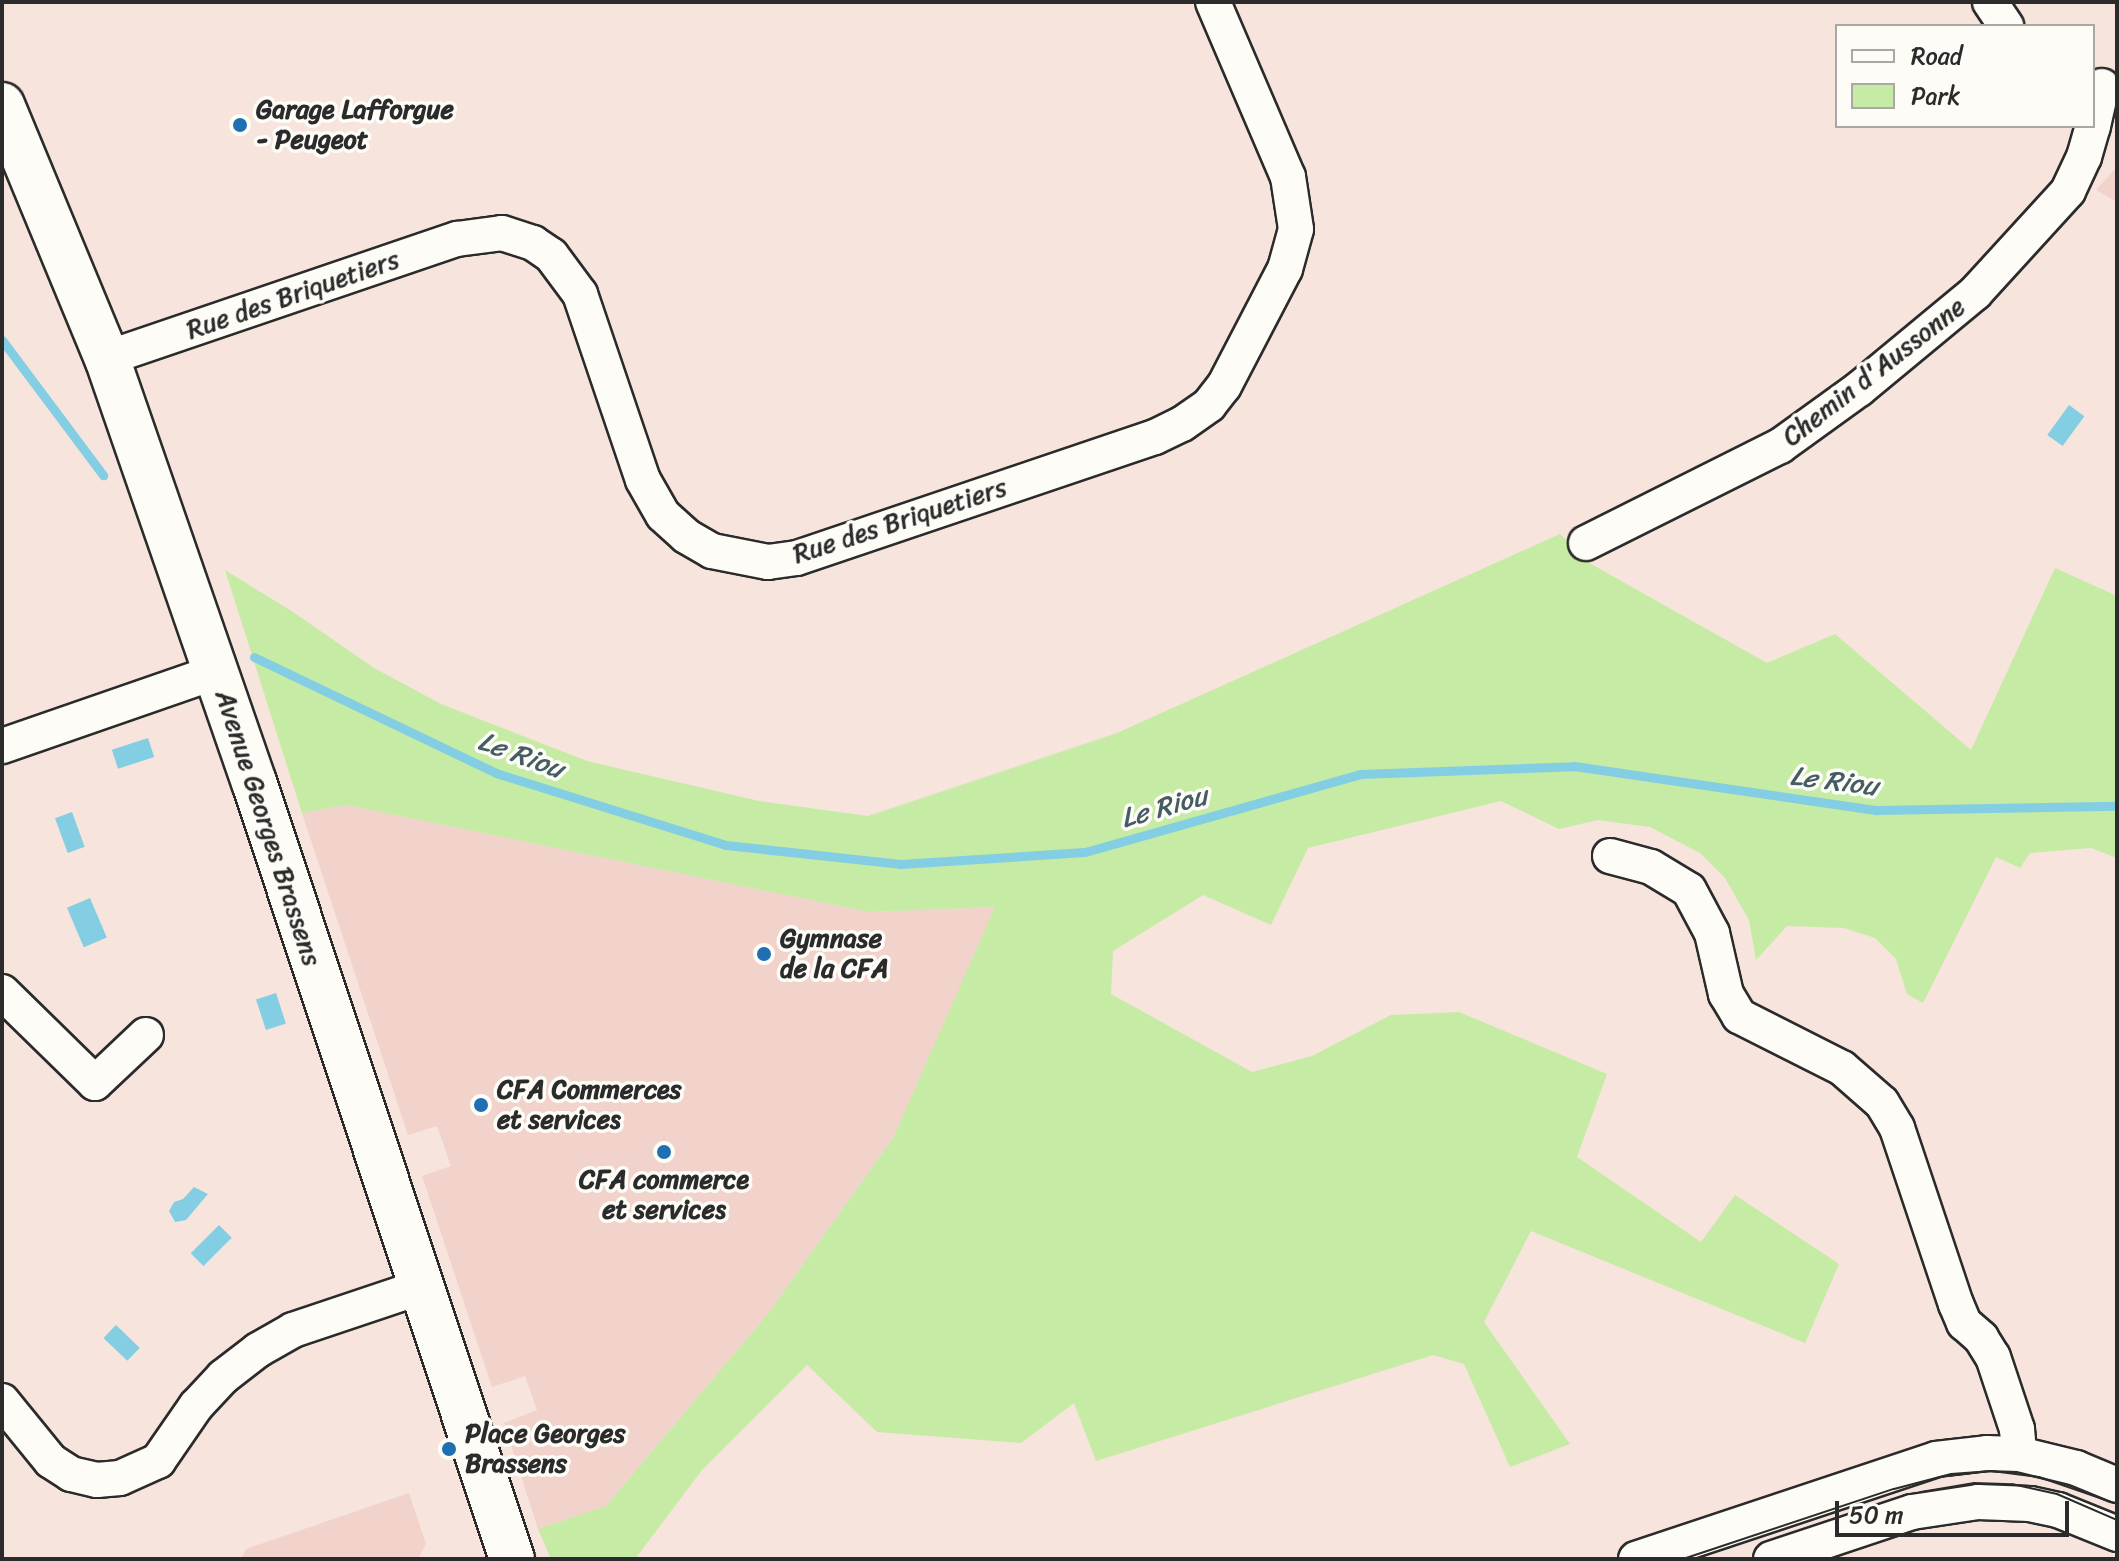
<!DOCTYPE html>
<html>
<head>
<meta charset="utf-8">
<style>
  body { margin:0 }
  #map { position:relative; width:2119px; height:1561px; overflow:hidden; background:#f6e4dd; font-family:Sriracha,sans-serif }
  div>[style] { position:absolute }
  .built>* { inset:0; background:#f1d3cb }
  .green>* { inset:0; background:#c6eba4 }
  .water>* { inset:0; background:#83cee3; transform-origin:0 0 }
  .stream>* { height:9px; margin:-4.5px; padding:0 4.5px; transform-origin:4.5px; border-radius:4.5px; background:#83cee3 }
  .roads { filter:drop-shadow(2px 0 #2b2b2b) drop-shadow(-2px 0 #2b2b2b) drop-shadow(0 2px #2b2b2b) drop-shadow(0 -2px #2b2b2b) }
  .street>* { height:34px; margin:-17px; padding:0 17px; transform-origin:17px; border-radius:17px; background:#fdfcf7 }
  .secondary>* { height:44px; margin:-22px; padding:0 22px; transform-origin:22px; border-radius:22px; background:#fdfcf7 }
  .tram>* { height:2px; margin:-1px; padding:0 1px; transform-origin:1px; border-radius:1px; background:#2b2b2b }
  .dots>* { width:22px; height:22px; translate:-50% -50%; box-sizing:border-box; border:4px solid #fdfcf7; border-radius:50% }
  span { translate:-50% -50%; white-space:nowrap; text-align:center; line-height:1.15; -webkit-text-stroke:7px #fdfcf7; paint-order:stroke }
  .poi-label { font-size:26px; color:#2b2b2b; font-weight:700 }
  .left { translate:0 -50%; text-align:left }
  .street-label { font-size:26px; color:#2b2b2b }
  .water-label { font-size:28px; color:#455c62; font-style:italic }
  .frame { position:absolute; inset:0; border:4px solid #2b2b2b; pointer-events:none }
  .legend { position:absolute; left:1835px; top:24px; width:260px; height:104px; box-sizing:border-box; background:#fdfcf7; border:2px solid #a9a8a5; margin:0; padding:10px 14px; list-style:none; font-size:24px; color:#2b2b2b }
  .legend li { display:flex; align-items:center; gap:16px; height:40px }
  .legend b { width:40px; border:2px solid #a9a8a5 }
  .scale { position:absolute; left:1835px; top:1501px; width:234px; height:36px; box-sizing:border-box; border:4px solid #2b2b2b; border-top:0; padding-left:10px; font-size:24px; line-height:28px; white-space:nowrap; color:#2b2b2b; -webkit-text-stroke:6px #fdfcf7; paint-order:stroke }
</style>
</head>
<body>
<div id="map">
  <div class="built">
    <div style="clip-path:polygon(2117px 167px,2117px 202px,2096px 190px)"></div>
    <div style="clip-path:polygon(346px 805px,869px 912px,996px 907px,893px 1138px,767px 1315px,606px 1506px,538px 1529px,504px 1423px,537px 1410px,525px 1376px,492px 1387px,422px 1176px,451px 1166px,437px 1126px,408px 1135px,302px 813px)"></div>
    <div style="clip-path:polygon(409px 1493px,426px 1544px,418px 1559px,241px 1559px,246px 1549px)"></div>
  </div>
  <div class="green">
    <div style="clip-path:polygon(1560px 534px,1591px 564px,1767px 663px,1835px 634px,1971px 750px,2055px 568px,2117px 596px,2117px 858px,2091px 848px,2030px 853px,2020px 868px,1996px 857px,1923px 1003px,1907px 994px,1896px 959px,1875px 938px,1844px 928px,1787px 926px,1756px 960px,1749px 920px,1725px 878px,1700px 853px,1650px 827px,1598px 820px,1559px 829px,1501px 801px,1308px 848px,1271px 925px,1203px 895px,1113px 951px,1111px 994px,1252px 1072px,1312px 1056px,1391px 1015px,1459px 1012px,1607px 1074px,1577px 1157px,1701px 1242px,1735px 1195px,1839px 1264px,1805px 1343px,1531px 1231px,1484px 1322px,1570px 1444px,1510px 1467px,1464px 1364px,1433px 1355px,1096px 1461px,1074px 1403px,1021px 1443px,877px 1432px,807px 1365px,702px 1470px,635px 1559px,551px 1559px,538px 1529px,606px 1506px,767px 1315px,893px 1138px,995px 907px,869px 912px,346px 805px,302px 813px,225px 570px,293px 612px,374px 668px,441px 704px,587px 761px,759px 801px,868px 816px,1117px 733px)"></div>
  </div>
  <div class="water">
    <div style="left:2069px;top:405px;width:19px;height:37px;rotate:36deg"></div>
    <div style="left:148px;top:738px;width:20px;height:38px;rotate:72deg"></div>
    <div style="left:72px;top:812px;width:37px;height:18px;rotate:70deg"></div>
    <div style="left:90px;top:898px;width:43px;height:25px;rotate:67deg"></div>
    <div style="left:276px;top:993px;width:32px;height:21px;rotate:72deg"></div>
    <div style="clip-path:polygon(194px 1187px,208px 1194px,186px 1220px,175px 1222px,169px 1211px,174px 1202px,183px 1199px)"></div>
    <div style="left:219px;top:1225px;width:18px;height:40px;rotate:45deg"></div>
    <div style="left:116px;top:1325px;width:33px;height:18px;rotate:44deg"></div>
  </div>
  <div class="stream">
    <div style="left:2px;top:340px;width:169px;rotate:53.2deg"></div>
    <div style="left:254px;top:657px;width:268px;rotate:25.6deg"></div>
    <div style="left:496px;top:773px;width:241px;rotate:17.4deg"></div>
    <div style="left:726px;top:845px;width:175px;rotate:6.2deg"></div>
    <div style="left:900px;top:864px;width:185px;rotate:-3.7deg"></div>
    <div style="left:1085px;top:852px;width:286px;rotate:-15.8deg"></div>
    <div style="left:1360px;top:774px;width:214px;rotate:-2.1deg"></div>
    <div style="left:1574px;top:766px;width:306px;rotate:8.3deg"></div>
    <div style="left:1877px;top:810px;width:240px;rotate:-1deg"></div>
  </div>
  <div class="roads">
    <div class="street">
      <div style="left:1990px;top:2px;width:29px;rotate:56deg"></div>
      <div style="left:2093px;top:126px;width:41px;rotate:-77.3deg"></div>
      <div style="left:107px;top:358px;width:370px;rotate:-18.8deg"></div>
      <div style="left:457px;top:239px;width:45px;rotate:-7.6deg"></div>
      <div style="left:502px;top:233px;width:33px;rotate:18deg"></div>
      <div style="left:533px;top:243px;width:22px;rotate:34deg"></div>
      <div style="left:551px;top:255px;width:49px;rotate:53.4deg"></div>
      <div style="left:580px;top:294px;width:196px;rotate:71.3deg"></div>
      <div style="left:643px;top:480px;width:40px;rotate:60.3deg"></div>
      <div style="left:663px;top:515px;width:31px;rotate:42deg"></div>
      <div style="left:686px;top:536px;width:30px;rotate:30deg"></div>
      <div style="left:712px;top:551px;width:57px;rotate:11.1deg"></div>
      <div style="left:768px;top:562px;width:29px;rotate:-8deg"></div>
      <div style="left:797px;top:558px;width:378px;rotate:-18.7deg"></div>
      <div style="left:1155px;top:437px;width:30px;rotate:-26deg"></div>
      <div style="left:1182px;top:424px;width:33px;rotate:-35deg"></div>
      <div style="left:1209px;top:405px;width:24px;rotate:-52deg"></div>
      <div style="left:1224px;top:386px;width:132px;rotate:-62.5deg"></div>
      <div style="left:1285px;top:269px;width:41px;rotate:-74.6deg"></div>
      <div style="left:1296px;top:229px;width:53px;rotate:-98.7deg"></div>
      <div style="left:1288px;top:177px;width:190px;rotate:-113.2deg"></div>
      <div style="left:1586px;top:543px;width:217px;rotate:-26.6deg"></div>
      <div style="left:1780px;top:446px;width:97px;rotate:-35.8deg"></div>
      <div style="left:1859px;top:389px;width:151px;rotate:-39.6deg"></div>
      <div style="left:1975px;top:293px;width:138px;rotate:-47.6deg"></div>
      <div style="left:2068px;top:191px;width:38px;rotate:-65deg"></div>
      <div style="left:2084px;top:157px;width:32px;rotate:-74deg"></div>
      <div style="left:2px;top:746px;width:226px;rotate:-19.1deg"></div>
      <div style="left:1610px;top:856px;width:42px;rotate:15deg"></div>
      <div style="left:1651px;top:867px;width:44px;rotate:31.2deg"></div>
      <div style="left:1689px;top:890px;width:49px;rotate:61.9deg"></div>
      <div style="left:1712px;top:933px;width:63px;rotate:77.1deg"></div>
      <div style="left:1726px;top:994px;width:26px;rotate:59deg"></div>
      <div style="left:1739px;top:1016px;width:115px;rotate:26.8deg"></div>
      <div style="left:1842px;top:1068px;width:53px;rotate:41.2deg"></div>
      <div style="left:1882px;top:1103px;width:29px;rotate:59deg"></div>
      <div style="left:1897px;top:1128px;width:186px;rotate:71.5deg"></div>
      <div style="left:1956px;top:1304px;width:21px;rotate:67deg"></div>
      <div style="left:1964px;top:1323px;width:23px;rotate:41deg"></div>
      <div style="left:1981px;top:1338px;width:22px;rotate:58deg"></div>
      <div style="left:1993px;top:1357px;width:76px;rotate:71.6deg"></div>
      <div style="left:2017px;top:1429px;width:25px;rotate:85deg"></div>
      <div style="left:2px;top:992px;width:130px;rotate:44.4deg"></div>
      <div style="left:95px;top:1083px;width:70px;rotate:-43.3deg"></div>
      <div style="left:2px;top:1401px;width:77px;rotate:50.8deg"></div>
      <div style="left:51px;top:1461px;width:24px;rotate:33deg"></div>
      <div style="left:71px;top:1474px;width:27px;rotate:13deg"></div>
      <div style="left:97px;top:1480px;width:23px;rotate:-5deg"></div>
      <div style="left:120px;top:1478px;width:42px;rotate:-24.1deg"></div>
      <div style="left:158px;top:1461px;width:67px;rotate:-55.4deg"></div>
      <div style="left:196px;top:1406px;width:40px;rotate:-47deg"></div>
      <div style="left:223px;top:1377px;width:44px;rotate:-37.6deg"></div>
      <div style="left:258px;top:1350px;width:40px;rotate:-29.7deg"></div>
      <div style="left:293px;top:1330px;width:135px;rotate:-18.6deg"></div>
      <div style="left:1636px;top:1559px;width:316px;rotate:-18.4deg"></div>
      <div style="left:1936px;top:1459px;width:51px;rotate:-6.7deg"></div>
      <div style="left:1987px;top:1453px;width:32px;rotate:2deg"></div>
      <div style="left:2019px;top:1454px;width:59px;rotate:13.8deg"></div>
      <div style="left:2076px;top:1468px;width:44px;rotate:22.5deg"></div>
      <div style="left:1771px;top:1559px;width:149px;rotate:-18.4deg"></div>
      <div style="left:1912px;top:1512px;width:67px;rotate:-8.6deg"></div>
      <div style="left:1978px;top:1502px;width:52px;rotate:2.2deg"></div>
      <div style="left:2030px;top:1504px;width:29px;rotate:12deg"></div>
      <div style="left:2058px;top:1510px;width:64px;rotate:22.1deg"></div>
    </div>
    <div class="secondary">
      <div style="left:2px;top:105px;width:274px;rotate:67.5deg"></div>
      <div style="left:107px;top:358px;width:449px;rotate:70.9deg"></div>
      <div style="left:254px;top:782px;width:819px;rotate:71.63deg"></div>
    </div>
  </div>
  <div class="tram">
    <div style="left:1921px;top:1492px;width:54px;rotate:-9.6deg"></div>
    <div style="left:1974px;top:1483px;width:38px;rotate:2deg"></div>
    <div style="left:2012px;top:1484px;width:46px;rotate:12.5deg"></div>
    <div style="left:2057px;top:1494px;width:65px;rotate:23.4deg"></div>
    <div style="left:1683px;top:1559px;width:222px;rotate:-18.4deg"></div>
    <div style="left:1894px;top:1489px;width:59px;rotate:-14.7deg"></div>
    <div style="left:1951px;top:1474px;width:41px;rotate:-4.2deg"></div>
    <div style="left:1992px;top:1471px;width:47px;rotate:7.3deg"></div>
    <div style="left:2039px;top:1477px;width:83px;rotate:19.1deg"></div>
  </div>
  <div class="dots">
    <div style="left:240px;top:125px;background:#1f6fb2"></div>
    <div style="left:764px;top:954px;background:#1f6fb2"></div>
    <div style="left:481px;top:1105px;background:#1f6fb2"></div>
    <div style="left:664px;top:1152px;background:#1f6fb2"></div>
    <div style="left:449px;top:1449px;background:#1f6fb2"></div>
  </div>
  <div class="poi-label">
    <span class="left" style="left:256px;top:125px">Garage Lafforgue<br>- Peugeot</span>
    <span class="left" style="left:780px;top:954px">Gymnase<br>de la CFA</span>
    <span class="left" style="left:497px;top:1105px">CFA Commerces<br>et services</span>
    <span style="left:664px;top:1195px">CFA commerce<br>et services</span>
    <span class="left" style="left:465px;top:1449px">Place Georges<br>Brassens</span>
  </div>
  <div class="street-label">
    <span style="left:293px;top:295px;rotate:-19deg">Rue des Briquetiers</span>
    <span style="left:1874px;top:372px;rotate:-38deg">Chemin d'Aussonne</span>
    <span style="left:900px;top:521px;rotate:-18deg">Rue des Briquetiers</span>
    <span style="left:268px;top:828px;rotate:72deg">Avenue Georges Brassens</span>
  </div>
  <div class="water-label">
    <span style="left:521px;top:755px;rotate:20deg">Le Riou</span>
    <span style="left:1834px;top:781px;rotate:7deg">Le Riou</span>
    <span style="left:1164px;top:807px;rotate:-16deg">Le Riou</span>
  </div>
  <div class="frame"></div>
  <ul class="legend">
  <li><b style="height:10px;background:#fdfcf7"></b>Road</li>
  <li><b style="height:22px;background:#c6eba4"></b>Park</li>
  </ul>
  <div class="scale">50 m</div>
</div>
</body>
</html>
